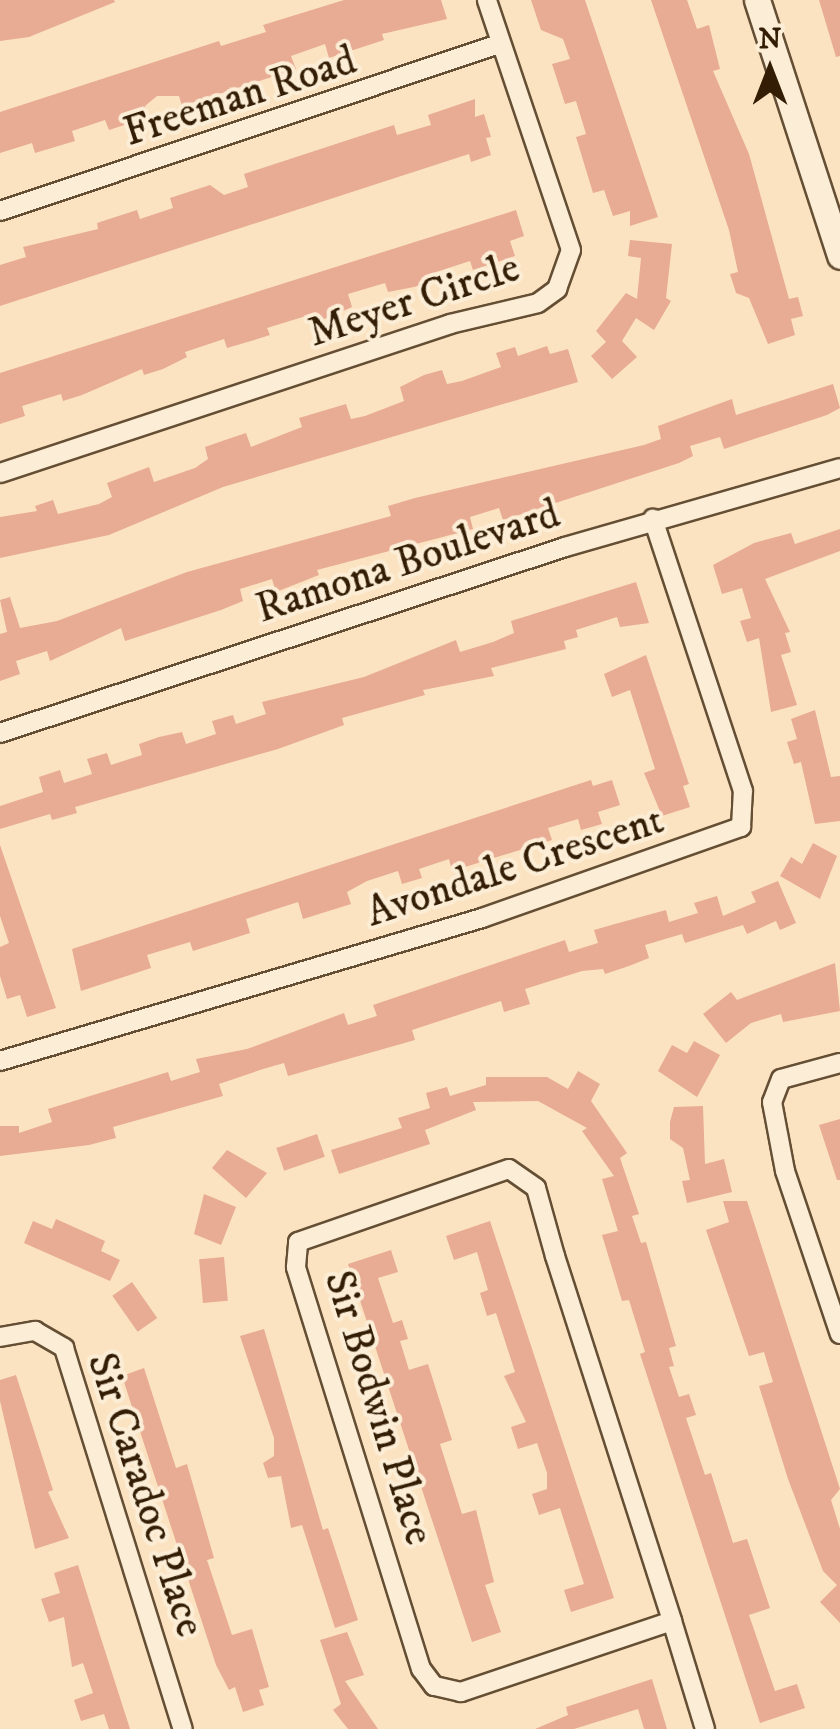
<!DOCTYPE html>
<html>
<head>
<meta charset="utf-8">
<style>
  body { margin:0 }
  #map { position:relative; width:840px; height:1729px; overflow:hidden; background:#fbe3c1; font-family:"IM FELL DW Pica",serif }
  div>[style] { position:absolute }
  .building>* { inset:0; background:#e8ab93; transform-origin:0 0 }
  .roads { filter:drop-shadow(2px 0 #654f34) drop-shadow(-2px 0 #654f34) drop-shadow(0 2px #654f34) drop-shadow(0 -2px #654f34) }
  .street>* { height:18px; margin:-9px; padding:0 9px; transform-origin:9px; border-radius:9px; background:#fcedd7 }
  .secondary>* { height:25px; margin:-12.5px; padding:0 12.5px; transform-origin:12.5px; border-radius:12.5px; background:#fcedd7 }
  span { translate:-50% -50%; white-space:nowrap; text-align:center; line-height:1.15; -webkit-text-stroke:8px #fcedd7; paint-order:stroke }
  .street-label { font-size:42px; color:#331e05 }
  .north { position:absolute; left:720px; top:20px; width:100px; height:100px; -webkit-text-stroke:8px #fcedd7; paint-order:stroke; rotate:0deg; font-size:28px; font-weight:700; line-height:40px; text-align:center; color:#331e05 }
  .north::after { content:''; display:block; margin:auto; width:35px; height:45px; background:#331e05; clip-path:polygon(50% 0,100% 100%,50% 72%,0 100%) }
</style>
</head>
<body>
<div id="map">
  <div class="building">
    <div style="clip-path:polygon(0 0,114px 0,115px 2px,29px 37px,0 41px)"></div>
    <div style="clip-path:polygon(344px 0,441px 0,447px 19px,382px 34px,384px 40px,329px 58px,325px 44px,291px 56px,296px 69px,182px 106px,179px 96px,157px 96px,145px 106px,149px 117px,109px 130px,105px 120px,72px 131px,75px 141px,35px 153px,32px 143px,0 153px,0 112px,219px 41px,221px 46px,266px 32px,263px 25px)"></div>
    <div style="clip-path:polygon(531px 0,585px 0,658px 217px,630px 226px,630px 211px,613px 216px,604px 190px,593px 193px,576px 137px,586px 134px,576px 101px,565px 104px,552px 64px,570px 59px,563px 39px,541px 30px)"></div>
    <div style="clip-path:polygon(651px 0,687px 0,697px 29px,709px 25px,720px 69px,713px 71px,749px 154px,789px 299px,798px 297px,803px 316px,791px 319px,795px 335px,768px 344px,749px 298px,736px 293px,730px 274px,738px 272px,729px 230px)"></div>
    <div style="clip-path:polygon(819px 0,840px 0,840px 56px,836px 57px)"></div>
    <div style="clip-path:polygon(475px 99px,475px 117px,484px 114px,491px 137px,486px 138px,491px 155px,471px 162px,469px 154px,0 306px,0 265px,26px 257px,23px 247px,98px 229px,97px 223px,137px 210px,140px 219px,173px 208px,170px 198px,210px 185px,224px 195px,248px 187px,244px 174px,394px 125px,397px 135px,431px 125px,428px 115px)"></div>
    <div style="clip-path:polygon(516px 210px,524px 236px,510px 241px,515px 256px,473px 270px,470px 261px,430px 274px,433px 281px,414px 287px,388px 292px,385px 283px,348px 294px,352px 307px,327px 318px,308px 324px,306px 316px,267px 328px,270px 335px,251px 341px,227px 348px,224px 339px,185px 352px,187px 357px,163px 369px,144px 375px,142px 369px,82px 395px,63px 401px,61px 394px,22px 406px,25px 416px,0 424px,0 373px)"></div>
    <div style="clip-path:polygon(630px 240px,672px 244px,666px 298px,671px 301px,654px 330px,636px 318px,622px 341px,637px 357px,612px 379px,591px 356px,606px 342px,596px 331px,626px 293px,637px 299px,641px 258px,628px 256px)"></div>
    <div style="clip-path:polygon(547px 346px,550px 354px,568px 349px,578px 382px,223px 487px,109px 535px,0 558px,0 517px,37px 511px,35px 506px,53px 500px,58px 514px,99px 504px,112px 497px,107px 483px,149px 467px,154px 482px,195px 468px,208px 459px,205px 447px,228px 439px,246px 433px,251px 447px,302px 427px,299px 418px,346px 404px,351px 419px,365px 416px,404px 401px,400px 387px,424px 375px,442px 370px,447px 384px,462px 381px,501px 367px,496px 353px,515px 347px,518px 356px)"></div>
    <div style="clip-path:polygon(833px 384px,840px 408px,827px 415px,724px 449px,720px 437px,690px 446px,693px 456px,679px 463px,503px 520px,499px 508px,470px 517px,473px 529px,317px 570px,319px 575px,276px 592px,272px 579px,240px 589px,243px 601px,221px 610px,125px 641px,121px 628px,50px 661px,47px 651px,16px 661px,20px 674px,0 681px,0 634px,7px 632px,0 600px,10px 597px,20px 628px,57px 621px,187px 572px,391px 516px,388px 506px,415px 498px,644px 445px,661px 439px,658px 426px,732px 399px,736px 415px)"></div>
    <div style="clip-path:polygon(840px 529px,840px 551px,765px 579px,790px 632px,785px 633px,791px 652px,781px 655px,797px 705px,771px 712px,759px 638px,747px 642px,740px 621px,751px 618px,742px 588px,722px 594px,713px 565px,754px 543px,791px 533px,795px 544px)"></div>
    <div style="clip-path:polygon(636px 582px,649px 623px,620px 627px,617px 617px,576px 630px,578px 637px,564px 641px,566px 649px,491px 668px,494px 676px,423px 690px,425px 695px,342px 718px,344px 725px,278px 749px,75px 807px,77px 813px,52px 820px,50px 814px,0 829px,0 806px,43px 792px,39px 777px,60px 770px,64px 783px,92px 774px,87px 759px,107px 753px,111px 765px,142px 755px,139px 744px,159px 737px,182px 732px,186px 744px,216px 734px,212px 721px,233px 715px,236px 724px,266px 714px,262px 702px,364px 677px,456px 640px,460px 652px,493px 642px,514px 633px,511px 621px)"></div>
    <div style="clip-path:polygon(646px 655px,689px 784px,683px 786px,690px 807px,662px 816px,644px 773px,655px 769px,630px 690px,612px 697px,604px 674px)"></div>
    <div style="clip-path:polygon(815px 710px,831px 777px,840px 776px,840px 821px,815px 824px,801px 762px,794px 764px,787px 742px,797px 739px,791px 719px)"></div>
    <div style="clip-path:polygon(591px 780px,593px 786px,612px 780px,620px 805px,598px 812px,602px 824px,581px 830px,578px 819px,548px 828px,552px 840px,452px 871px,449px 859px,419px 869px,422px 878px,402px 884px,398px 871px,367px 881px,347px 892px,351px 904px,303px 919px,298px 902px,267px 912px,246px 919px,250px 933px,193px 951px,190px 942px,147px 955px,151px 968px,81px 991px,72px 949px)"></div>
    <div style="clip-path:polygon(813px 843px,837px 856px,820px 899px,780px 876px,791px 857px,802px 864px)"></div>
    <div style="clip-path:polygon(0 845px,56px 1008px,27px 1017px,20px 995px,7px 999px,0 976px,0 947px,9px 943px,0 916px)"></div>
    <div style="clip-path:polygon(778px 881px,796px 923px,780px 930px,776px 921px,747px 934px,743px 925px,685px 943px,682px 934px,645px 945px,649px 958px,629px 966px,605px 974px,603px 969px,582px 971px,525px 989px,530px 1004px,504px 1012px,501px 1001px,412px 1030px,415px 1040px,288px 1076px,284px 1063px,263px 1069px,219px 1084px,223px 1096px,113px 1127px,116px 1138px,89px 1145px,0 1156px,0 1126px,19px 1126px,19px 1133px,52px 1122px,48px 1109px,168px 1072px,171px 1081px,200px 1072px,196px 1059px,247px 1049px,344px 1013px,348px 1025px,377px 1016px,373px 1005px,565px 940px,569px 952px,598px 943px,594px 930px,615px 924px,666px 910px,669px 922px,698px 913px,694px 903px,717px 896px,723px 916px,756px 902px,751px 892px)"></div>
    <div style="clip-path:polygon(835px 963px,840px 1011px,783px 1022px,781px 1014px,751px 1023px,726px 1043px,703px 1014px,731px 992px,737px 1000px)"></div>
    <div style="clip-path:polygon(694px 1041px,720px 1055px,697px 1097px,658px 1071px,672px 1045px,687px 1053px)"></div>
    <div style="clip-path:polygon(578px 1071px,600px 1084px,591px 1101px,627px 1153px,620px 1158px,639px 1214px,632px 1216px,641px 1243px,646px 1242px,676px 1346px,669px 1348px,674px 1366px,669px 1367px,679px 1397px,689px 1394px,696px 1415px,686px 1418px,705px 1475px,711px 1473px,733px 1543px,747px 1539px,770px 1608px,749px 1615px,775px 1691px,797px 1684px,805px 1708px,760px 1723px,640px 1354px,645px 1352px,629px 1300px,622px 1301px,602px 1235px,618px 1231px,602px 1179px,614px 1176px,582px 1131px,587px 1128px,538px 1101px,473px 1102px,476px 1110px,425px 1130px,430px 1144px,339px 1174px,331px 1150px,402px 1128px,398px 1118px,430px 1108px,426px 1093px,447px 1087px,450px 1096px,486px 1085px,486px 1077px,547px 1077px,568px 1089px)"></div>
    <div style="clip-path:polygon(703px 1106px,705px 1164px,724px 1159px,732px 1192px,687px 1203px,682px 1181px,690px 1180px,683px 1148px,670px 1139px,670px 1122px,674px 1107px)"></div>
    <div style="clip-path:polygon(840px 1119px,840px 1180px,837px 1180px,819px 1125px)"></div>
    <div style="left:317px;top:1134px;width:24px;height:43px;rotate:71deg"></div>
    <div style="clip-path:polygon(227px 1150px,267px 1173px,246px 1198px,212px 1168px)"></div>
    <div style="clip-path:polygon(204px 1194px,236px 1207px,221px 1245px,194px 1234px)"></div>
    <div style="clip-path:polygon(723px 1201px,747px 1201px,840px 1489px,831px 1500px,840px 1529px,840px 1623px,820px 1602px,837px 1585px,823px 1571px,788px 1479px,759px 1386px,773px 1382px,764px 1352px,749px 1356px,706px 1230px,729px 1222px)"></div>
    <div style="clip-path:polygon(56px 1219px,105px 1241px,101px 1251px,120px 1260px,110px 1281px,24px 1243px,33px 1221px,52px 1229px)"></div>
    <div style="clip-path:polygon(490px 1221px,614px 1598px,571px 1612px,564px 1590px,584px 1584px,560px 1508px,539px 1515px,532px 1494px,547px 1489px,547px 1473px,537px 1443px,518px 1449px,511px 1427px,526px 1422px,504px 1376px,515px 1372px,496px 1313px,487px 1316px,480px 1293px,488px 1290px,477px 1252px,454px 1260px,446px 1236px)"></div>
    <div style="clip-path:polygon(391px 1250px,398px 1272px,378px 1278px,393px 1323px,402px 1320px,408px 1339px,400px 1341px,409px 1370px,428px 1364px,452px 1440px,440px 1444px,462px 1514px,476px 1510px,494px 1582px,485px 1585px,501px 1632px,472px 1642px,348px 1264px)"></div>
    <div style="left:224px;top:1257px;width:44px;height:25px;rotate:85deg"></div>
    <div style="left:132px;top:1282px;width:44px;height:24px;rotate:55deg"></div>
    <div style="clip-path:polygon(264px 1329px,323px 1530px,328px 1528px,358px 1620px,335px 1628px,302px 1525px,291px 1528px,281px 1476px,268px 1478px,263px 1463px,274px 1456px,274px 1438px,240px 1336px)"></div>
    <div style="clip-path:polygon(144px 1368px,176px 1468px,187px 1464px,214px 1558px,207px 1560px,232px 1635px,252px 1629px,269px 1687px,259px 1690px,264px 1705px,243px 1712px,235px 1687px,229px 1690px,216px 1665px,122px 1376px)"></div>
    <div style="clip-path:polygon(16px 1375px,53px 1490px,48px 1492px,69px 1538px,35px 1549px,0 1401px,0 1380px)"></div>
    <div style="clip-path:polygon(78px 1565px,98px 1629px,130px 1729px,109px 1729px,104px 1714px,81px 1721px,74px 1700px,93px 1693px,83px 1663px,72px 1667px,64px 1617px,49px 1622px,41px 1599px,60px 1593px,54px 1573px)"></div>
    <div style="clip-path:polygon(347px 1632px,364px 1675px,345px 1681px,378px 1729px,348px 1729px,333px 1710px,341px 1704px,320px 1640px)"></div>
    <div style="clip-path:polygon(652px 1679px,667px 1729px,644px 1729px,638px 1709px,574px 1729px,535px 1729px,568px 1715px,566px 1707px)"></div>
  </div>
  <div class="roads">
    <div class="street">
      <div style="left:0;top:211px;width:526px;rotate:-18.5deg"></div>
      <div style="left:0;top:473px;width:474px;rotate:-18.3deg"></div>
      <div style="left:450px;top:324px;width:90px;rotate:-13.4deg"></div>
      <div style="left:538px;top:303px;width:24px;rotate:-36deg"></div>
      <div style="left:557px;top:289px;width:41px;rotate:-70.3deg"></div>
      <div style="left:571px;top:250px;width:264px;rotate:-108.6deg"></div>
      <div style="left:0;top:733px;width:595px;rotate:-18.22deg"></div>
      <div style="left:565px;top:547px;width:286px;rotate:-16deg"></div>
      <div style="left:0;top:1061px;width:503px;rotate:-16.52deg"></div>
      <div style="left:482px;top:918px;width:275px;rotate:-19.4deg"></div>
      <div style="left:741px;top:827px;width:36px;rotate:-87deg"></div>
      <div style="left:743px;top:791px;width:287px;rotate:-108.3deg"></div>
      <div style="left:840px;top:1063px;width:61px;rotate:164.8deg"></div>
      <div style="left:781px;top:1079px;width:25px;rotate:111deg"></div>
      <div style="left:772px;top:1102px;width:70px;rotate:79.3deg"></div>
      <div style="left:785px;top:1171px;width:172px;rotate:71.4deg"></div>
      <div style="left:0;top:1337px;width:36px;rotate:-10deg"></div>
      <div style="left:35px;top:1331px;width:34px;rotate:30deg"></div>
      <div style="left:64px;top:1348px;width:399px;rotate:72.7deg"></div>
      <div style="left:672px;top:1621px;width:223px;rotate:161.4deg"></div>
      <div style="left:461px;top:1692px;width:28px;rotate:-167deg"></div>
      <div style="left:434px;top:1686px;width:21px;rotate:-127deg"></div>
      <div style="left:421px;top:1669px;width:421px;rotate:-107.3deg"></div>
      <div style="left:296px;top:1267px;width:25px;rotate:-85deg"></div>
      <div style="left:298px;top:1242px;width:223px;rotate:-19.1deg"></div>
      <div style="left:509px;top:1169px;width:33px;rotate:35deg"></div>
      <div style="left:536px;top:1188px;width:71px;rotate:74.4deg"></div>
      <div style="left:555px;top:1256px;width:383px;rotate:72.2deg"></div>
      <div style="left:672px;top:1621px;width:113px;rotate:73deg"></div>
    </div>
    <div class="secondary">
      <div style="left:757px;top:0;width:269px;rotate:72deg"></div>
    </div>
  </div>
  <div class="street-label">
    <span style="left:240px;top:97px;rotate:-18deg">Freeman Road</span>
    <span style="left:414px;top:301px;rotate:-18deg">Meyer Circle</span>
    <span style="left:408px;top:562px;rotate:-18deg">Ramona Boulevard</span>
    <span style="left:515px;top:867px;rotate:-18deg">Avondale Crescent</span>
    <span style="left:378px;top:1408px;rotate:73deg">Sir Bodwin Place</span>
    <span style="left:145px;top:1495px;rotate:72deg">Sir Caradoc Place</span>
  </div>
  <div class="north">N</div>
</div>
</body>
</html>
